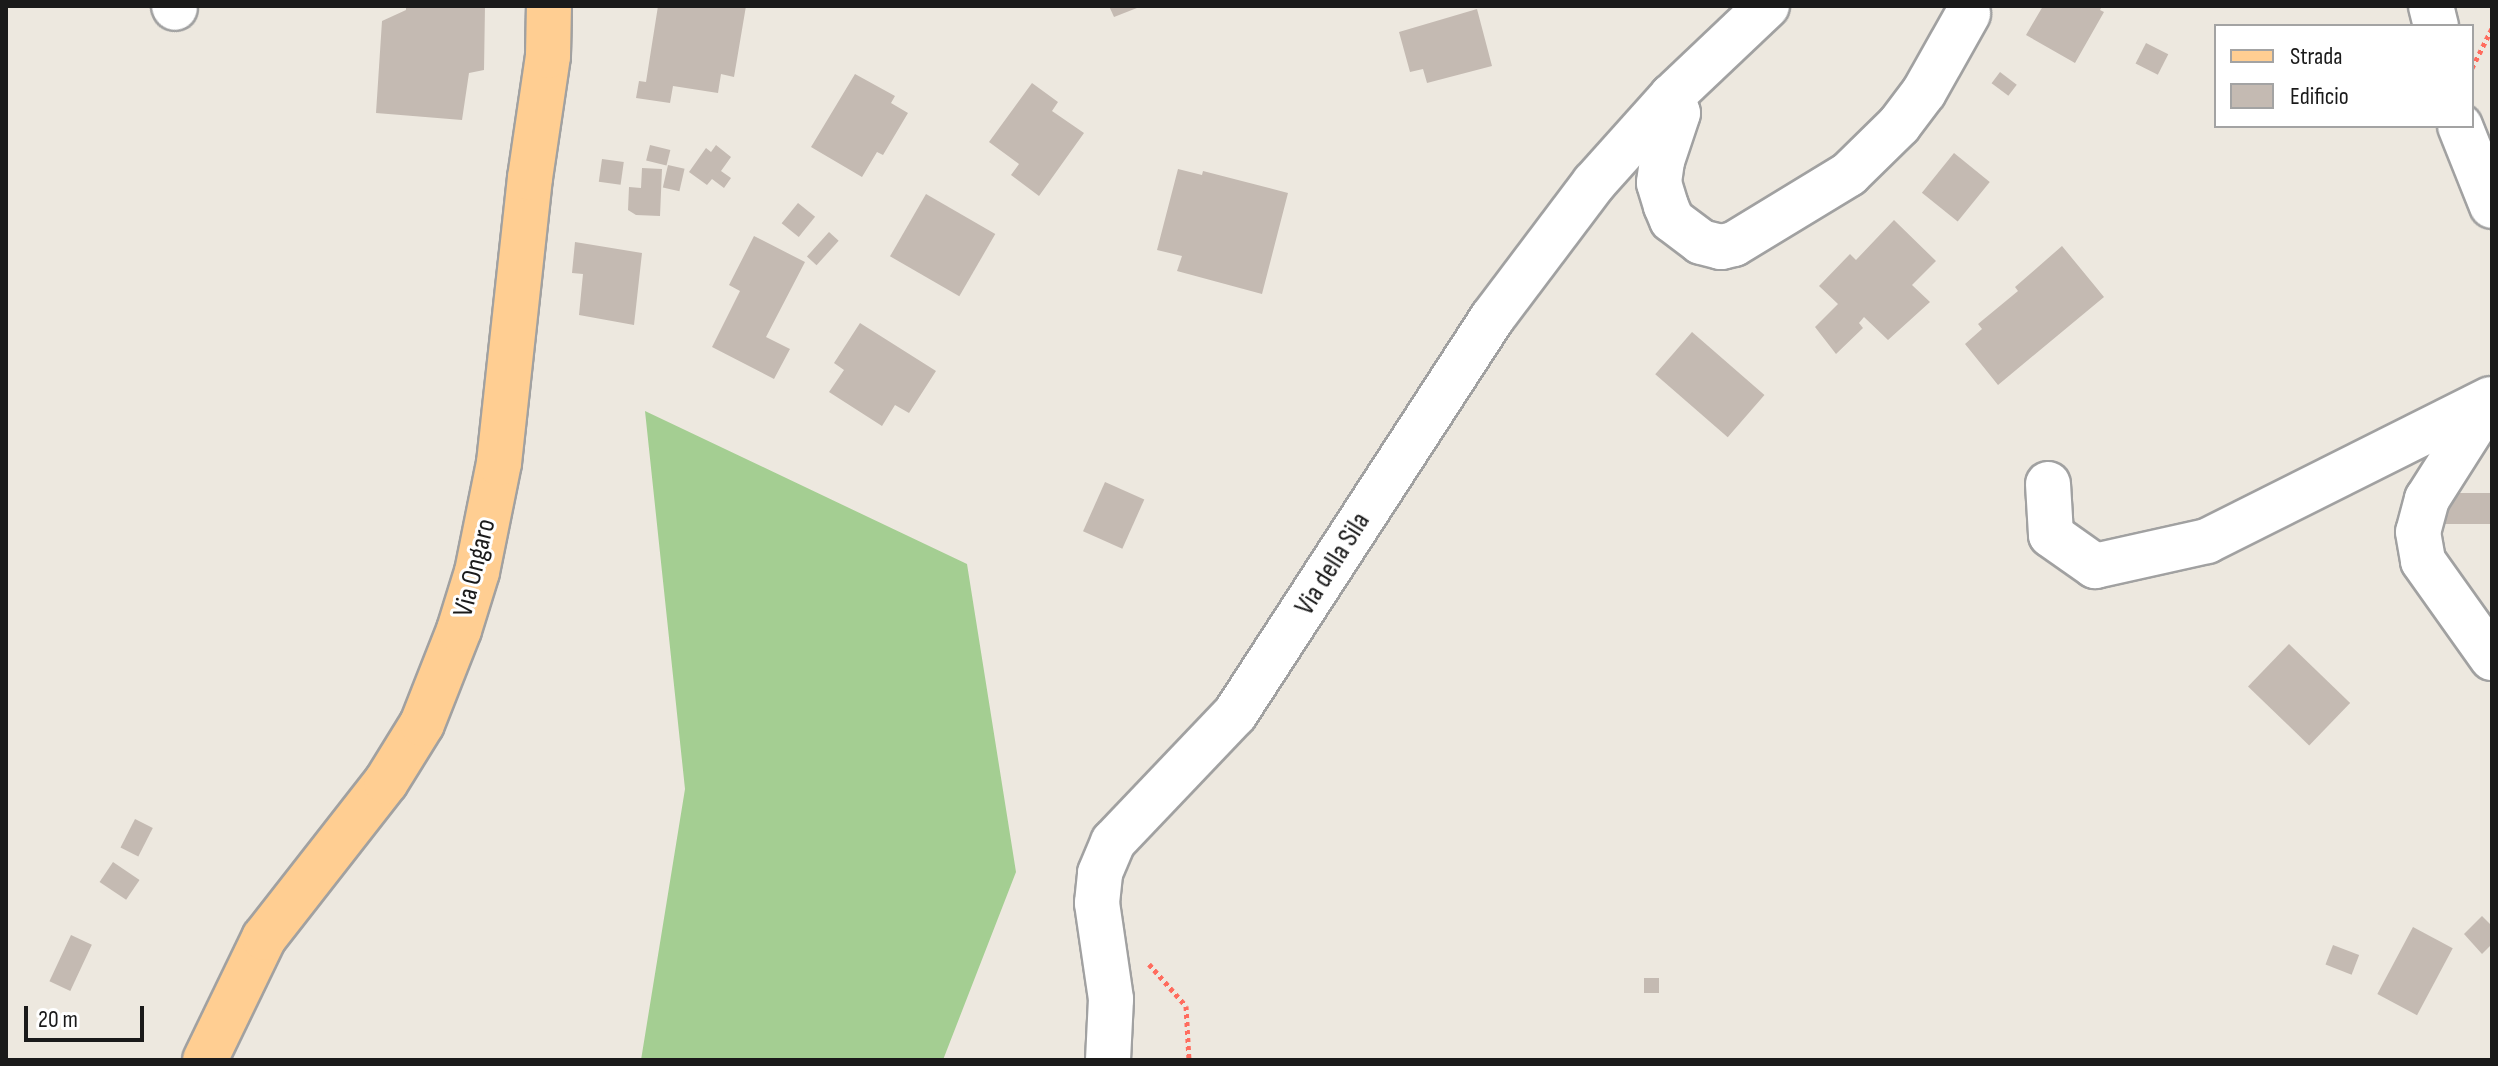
<!DOCTYPE html>
<html>
<head>
<meta charset="utf-8">
<style>
  body { margin:0 }
  #map { position:relative; width:2498px; height:1066px; overflow:hidden; background:#ede8df; font-family:"Sofia Sans Condensed",sans-serif }
  div>[style] { position:absolute }
  .forest>* { inset:0; background:#a4ce92 }
  .building>* { inset:0; background:#c4bab2; transform-origin:0 0 }
  .path>* { height:5px; margin-top:-2.5px; transform-origin:0; background:repeating-linear-gradient(90deg,#ff6c5e 0 4px,transparent 0 8px) }
  .roads { filter:drop-shadow(2px 0 #a1a1a1) drop-shadow(-2px 0 #a1a1a1) drop-shadow(0 2px #a1a1a1) drop-shadow(0 -2px #a1a1a1) }
  .minor>* { height:44px; margin:-22px; padding:0 22px; transform-origin:22px; border-radius:22px; background:#fff }
  .major>* { height:44px; margin:-22px; padding:0 22px; transform-origin:22px; border-radius:22px; background:#ffce92 }
  span { translate:-50% -50%; white-space:nowrap; text-align:center; line-height:1.15; -webkit-text-stroke:6px #fff; paint-order:stroke }
  .street-label { font-size:28px; color:#1a1a1a }
  .frame { position:absolute; inset:0; border:8px solid #1a1a1a; pointer-events:none }
  .legend { position:absolute; left:2214px; top:24px; width:260px; height:104px; box-sizing:border-box; background:#fff; border:2px solid #a3a3a3; margin:0; padding:10px 14px; list-style:none; font-size:24px; color:#1a1a1a }
  .legend li { display:flex; align-items:center; gap:16px; height:40px }
  .legend b { width:40px; border:2px solid #a3a3a3 }
  .scale { position:absolute; left:24px; top:1006px; width:120px; height:36px; box-sizing:border-box; border:4px solid #1a1a1a; border-top:0; padding-left:10px; font-size:24px; line-height:28px; white-space:nowrap; color:#1a1a1a; -webkit-text-stroke:6px #fff; paint-order:stroke }
</style>
</head>
<body>
<div id="map">
  <div class="forest">
    <div style="clip-path:polygon(645px 411px,967px 564px,1016px 872px,943px 1060px,641px 1060px,685px 789px)"></div>
  </div>
  <div class="building">
    <div style="clip-path:polygon(406px 6px,485px 6px,484px 70px,469px 73px,462px 120px,376px 113px,382px 21px,406px 10px)"></div>
    <div style="clip-path:polygon(658px 6px,746px 6px,734px 77px,721px 74px,718px 93px,673px 86px,670px 103px,636px 98px,639px 81px,646px 82px)"></div>
    <div style="clip-path:polygon(1109px 6px,1142px 6px,1114px 17px)"></div>
    <div style="clip-path:polygon(2043px 6px,2102px 6px,2100px 10px,2104px 12px,2075px 63px,2026px 35px)"></div>
    <div style="clip-path:polygon(1477px 9px,1492px 66px,1427px 83px,1423px 69px,1410px 72px,1399px 32px)"></div>
    <div style="left:2146px;top:43px;width:25px;height:23px;rotate:27deg"></div>
    <div style="left:2000px;top:72px;width:21px;height:14px;rotate:37deg"></div>
    <div style="clip-path:polygon(855px 74px,895px 96px,891px 103px,908px 113px,883px 155px,877px 152px,862px 177px,811px 147px)"></div>
    <div style="clip-path:polygon(1032px 83px,1058px 102px,1052px 111px,1084px 133px,1039px 196px,1011px 175px,1019px 164px,989px 142px)"></div>
    <div style="left:650px;top:145px;width:21px;height:16px;rotate:14deg"></div>
    <div style="clip-path:polygon(716px 145px,731px 157px,721px 171px,731px 178px,724px 188px,712px 179px,707px 185px,689px 172px,706px 148px,711px 152px)"></div>
    <div style="left:1954px;top:153px;width:46px;height:51px;rotate:39deg"></div>
    <div style="left:602px;top:159px;width:22px;height:23px;rotate:8deg"></div>
    <div style="left:668px;top:165px;width:17px;height:23px;rotate:13deg"></div>
    <div style="clip-path:polygon(642px 168px,662px 169px,660px 216px,636px 215px,628px 210px,629px 187px,641px 188px)"></div>
    <div style="clip-path:polygon(1178px 169px,1202px 175px,1203px 171px,1288px 193px,1262px 294px,1177px 271px,1182px 256px,1157px 250px)"></div>
    <div style="left:926px;top:194px;width:80px;height:72px;rotate:30deg"></div>
    <div style="left:798px;top:203px;width:22px;height:26px;rotate:39deg"></div>
    <div style="clip-path:polygon(1894px 220px,1936px 261px,1912px 285px,1930px 302px,1888px 340px,1864px 317px,1859px 323px,1863px 328px,1836px 354px,1815px 327px,1838px 304px,1819px 286px,1850px 254px,1856px 260px)"></div>
    <div style="left:829px;top:232px;width:13px;height:33px;rotate:42deg"></div>
    <div style="clip-path:polygon(754px 236px,805px 262px,766px 337px,790px 349px,774px 379px,712px 347px,740px 291px,729px 285px)"></div>
    <div style="clip-path:polygon(575px 242px,642px 253px,634px 325px,579px 315px,583px 274px,572px 273px)"></div>
    <div style="clip-path:polygon(2062px 246px,2104px 297px,1998px 385px,1965px 344px,1982px 329px,1978px 324px,2018px 291px,2015px 287px)"></div>
    <div style="clip-path:polygon(860px 323px,936px 371px,909px 413px,895px 405px,882px 426px,829px 392px,844px 370px,834px 363px)"></div>
    <div style="left:1692px;top:332px;width:96px;height:56px;rotate:41deg"></div>
    <div style="left:1105px;top:482px;width:43px;height:54px;rotate:24deg"></div>
    <div style="left:2492px;top:493px;width:31px;height:51px;rotate:90deg"></div>
    <div style="left:2289px;top:644px;width:85px;height:59px;rotate:44deg"></div>
    <div style="left:135px;top:819px;width:20px;height:32px;rotate:27deg"></div>
    <div style="left:113px;top:862px;width:32px;height:24px;rotate:34deg"></div>
    <div style="clip-path:polygon(2482px 916px,2492px 926px,2492px 944px,2482px 954px,2464px 934px)"></div>
    <div style="left:2413px;top:927px;width:45px;height:76px;rotate:28deg"></div>
    <div style="left:71px;top:935px;width:23px;height:51px;rotate:25deg"></div>
    <div style="left:2333px;top:945px;width:28px;height:21px;rotate:21deg"></div>
    <div style="left:1659px;top:978px;width:15px;height:15px;rotate:90deg"></div>
  </div>
  <div class="path">
    <div style="left:2472px;top:68px;width:45px;rotate:-63.4deg"></div>
    <div style="left:1149px;top:964px;width:56px;rotate:48.6deg"></div>
    <div style="left:1186px;top:1006px;width:54px;rotate:86.8deg"></div>
  </div>
  <div class="roads">
    <div class="minor">
      <div style="left:174px;top:6px;width:2px;rotate:63deg"></div>
      <div style="left:2431px;top:6px;width:21px;rotate:76deg"></div>
      <div style="left:1672px;top:96px;width:18px;rotate:71deg"></div>
      <div style="left:1678px;top:113px;width:51px;rotate:108.4deg"></div>
      <div style="left:1662px;top:161px;width:22px;rotate:98deg"></div>
      <div style="left:1659px;top:183px;width:24px;rotate:73deg"></div>
      <div style="left:1666px;top:206px;width:15px;rotate:67deg"></div>
      <div style="left:1672px;top:220px;width:36px;rotate:37deg"></div>
      <div style="left:1701px;top:242px;width:21px;rotate:14deg"></div>
      <div style="left:1721px;top:247px;width:13px;rotate:-13deg"></div>
      <div style="left:1734px;top:244px;width:135px;rotate:-31.3deg"></div>
      <div style="left:1849px;top:174px;width:70px;rotate:-44.4deg"></div>
      <div style="left:1899px;top:125px;width:41px;rotate:-52.9deg"></div>
      <div style="left:1924px;top:92px;width:90px;rotate:-60.6deg"></div>
      <div style="left:2460px;top:126px;width:86px;rotate:68.2deg"></div>
      <div style="left:2488px;top:403px;width:114px;rotate:122.4deg"></div>
      <div style="left:2427px;top:499px;width:34px;rotate:105deg"></div>
      <div style="left:2418px;top:532px;width:29px;rotate:80deg"></div>
      <div style="left:2423px;top:561px;width:119px;rotate:54.6deg"></div>
      <div style="left:2048px;top:484px;width:51px;rotate:86.6deg"></div>
      <div style="left:2051px;top:535px;width:54px;rotate:35.2deg"></div>
      <div style="left:2095px;top:566px;width:115px;rotate:-12.6deg"></div>
      <div style="left:2207px;top:541px;width:317px;rotate:-26.6deg"></div>
      <div style="left:1108px;top:1060px;width:61px;rotate:-87.2deg"></div>
      <div style="left:1111px;top:999px;width:97px;rotate:-98.3deg"></div>
      <div style="left:1097px;top:903px;width:30px;rotate:-84deg"></div>
      <div style="left:1100px;top:873px;width:34px;rotate:-67deg"></div>
      <div style="left:1113px;top:842px;width:177px;rotate:-46.4deg"></div>
      <div style="left:1235px;top:714px;width:473px;rotate:-57deg"></div>
      <div style="left:1493px;top:317px;width:168px;rotate:-53deg"></div>
      <div style="left:1594px;top:183px;width:117px;rotate:-48.1deg"></div>
      <div style="left:1672px;top:96px;width:131px;rotate:-43.5deg"></div>
    </div>
    <div class="major">
      <div style="left:205px;top:1060px;width:136px;rotate:-64.2deg"></div>
      <div style="left:264px;top:938px;width:198px;rotate:-52deg"></div>
      <div style="left:386px;top:782px;width:68px;rotate:-58.2deg"></div>
      <div style="left:422px;top:724px;width:101px;rotate:-68.5deg"></div>
      <div style="left:459px;top:630px;width:61px;rotate:-72.8deg"></div>
      <div style="left:477px;top:572px;width:111px;rotate:-78.6deg"></div>
      <div style="left:499px;top:463px;width:287px;rotate:-83.8deg"></div>
      <div style="left:530px;top:178px;width:123px;rotate:-81.6deg"></div>
      <div style="left:548px;top:56px;width:50px;rotate:-88.9deg"></div>
    </div>
  </div>
  <div class="street-label">
    <span style="left:1333px;top:564px;rotate:-58deg">Via della Sila</span>
    <span style="left:475px;top:568px;rotate:-76deg">Via Ongaro</span>
  </div>
  <div class="frame"></div>
  <ul class="legend">
  <li><b style="height:10px;background:#ffce92"></b>Strada</li>
  <li><b style="height:22px;background:#c4bab2"></b>Edificio</li>
  </ul>
  <div class="scale">20 m</div>
</div>
</body>
</html>
